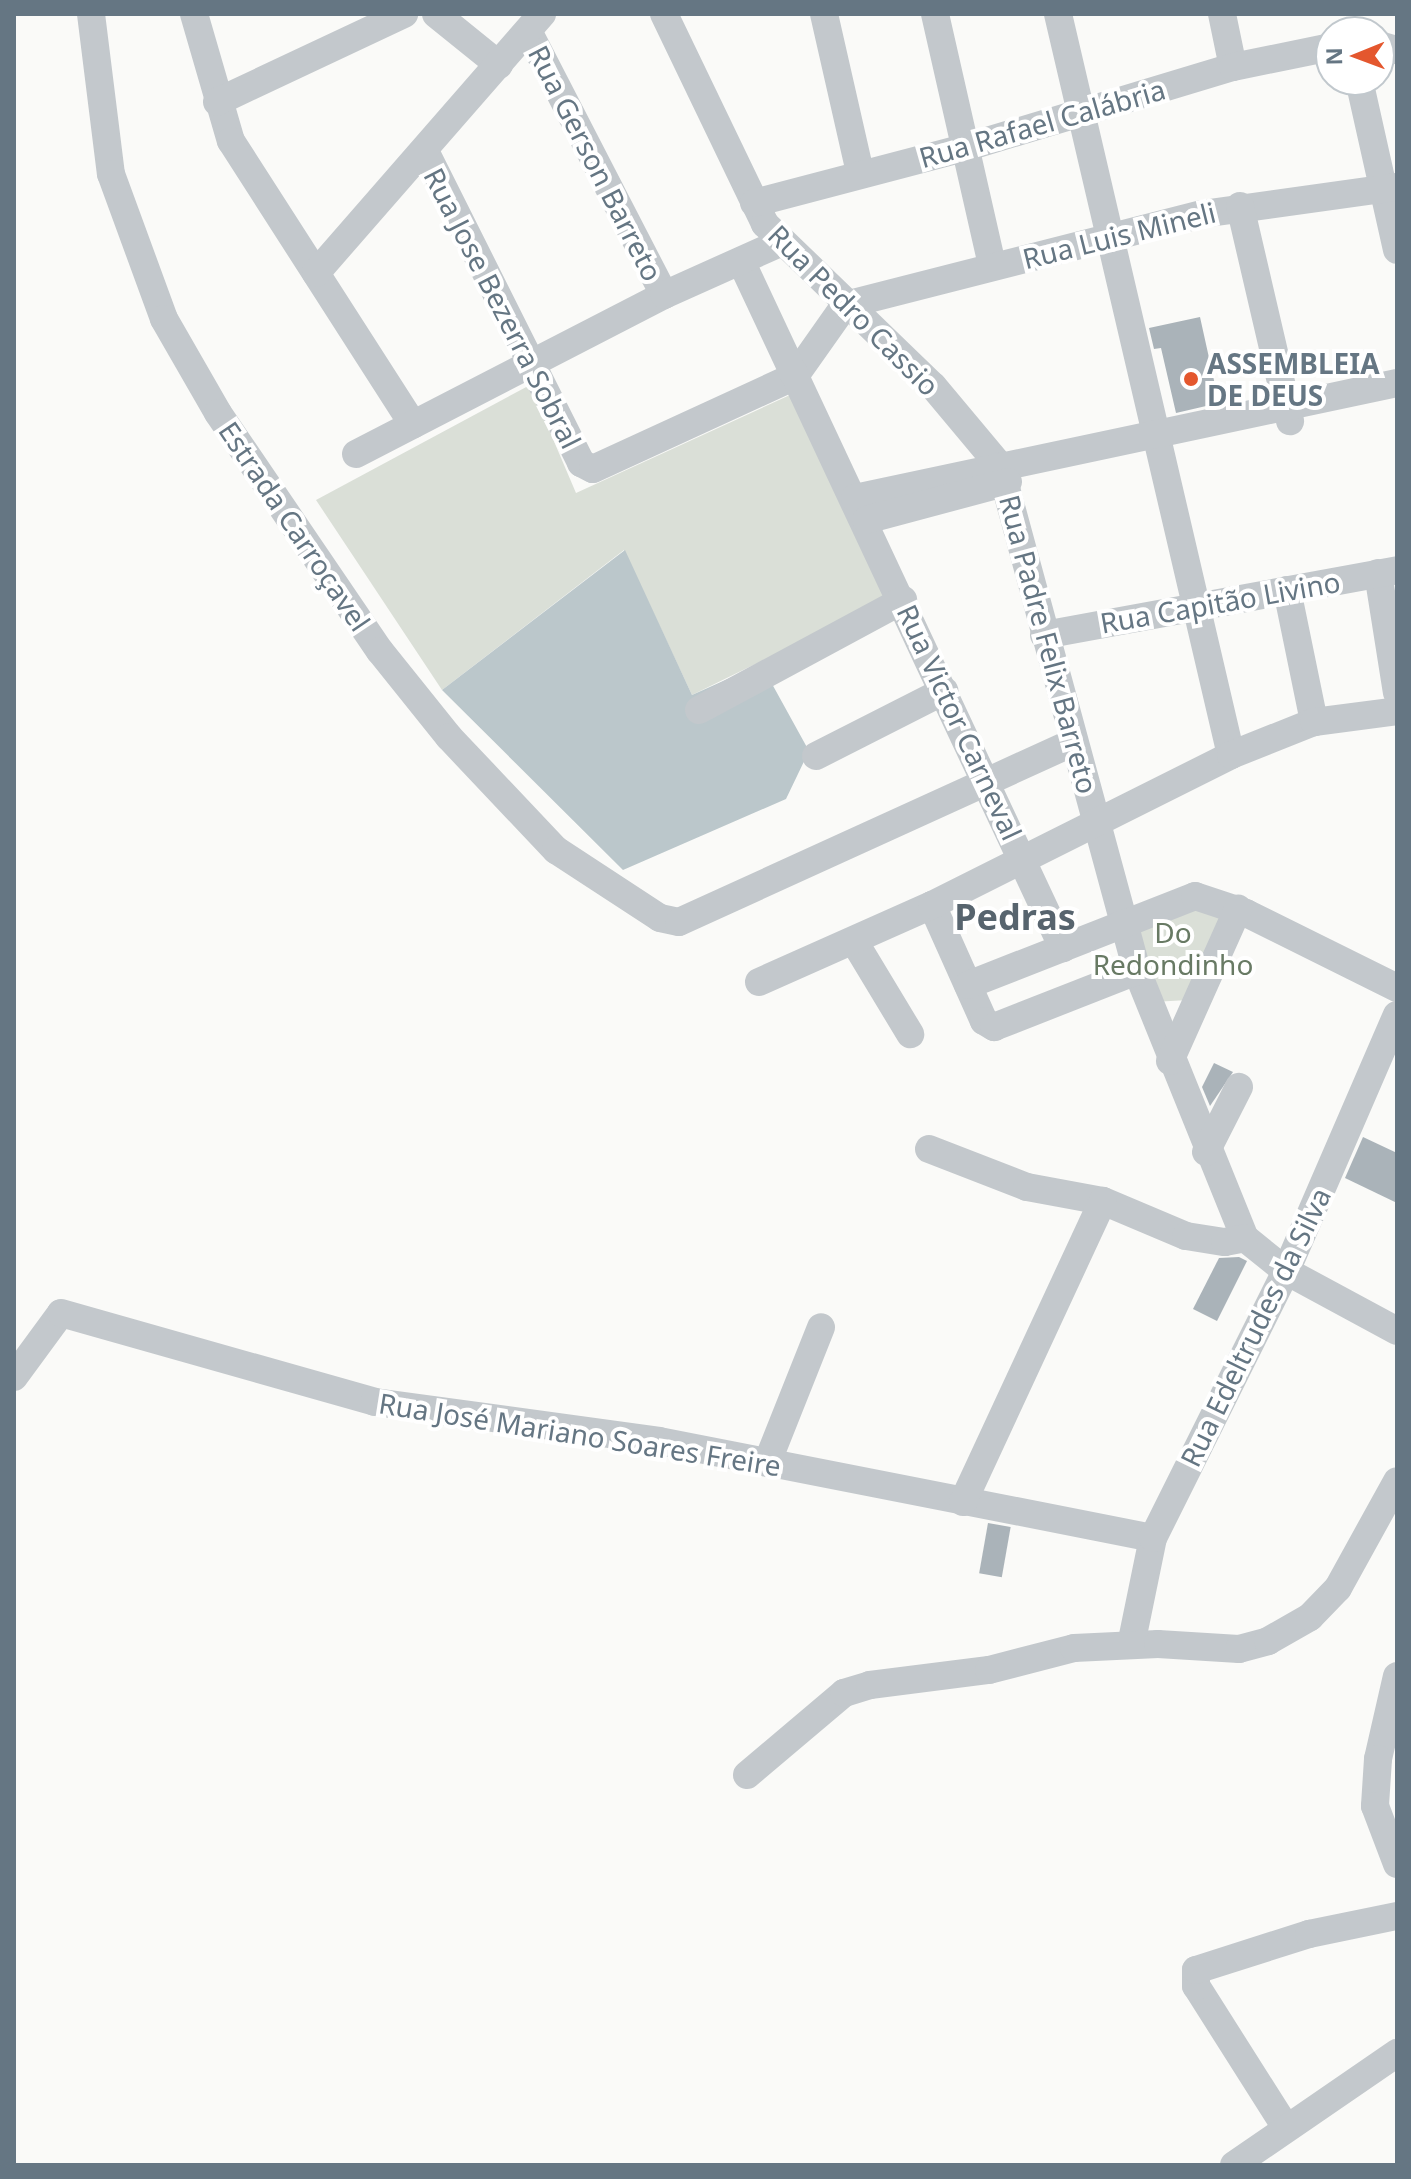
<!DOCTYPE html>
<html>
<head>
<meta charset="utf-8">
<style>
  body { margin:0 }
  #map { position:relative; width:1411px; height:2179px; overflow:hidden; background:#fafaf8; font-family:"Noto Sans",sans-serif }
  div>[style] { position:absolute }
  .green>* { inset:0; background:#dadfd7 }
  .water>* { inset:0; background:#bbc7cb }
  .building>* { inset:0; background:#aab3b9; transform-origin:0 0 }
  .minor>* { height:28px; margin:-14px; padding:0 14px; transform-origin:14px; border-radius:14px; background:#c3c8cc }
  .dots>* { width:22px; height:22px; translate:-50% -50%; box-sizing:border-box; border:4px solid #fff; border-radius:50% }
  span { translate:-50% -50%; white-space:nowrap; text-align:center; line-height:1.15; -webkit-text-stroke:8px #fff; paint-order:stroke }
  .street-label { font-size:28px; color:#657683 }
  .poi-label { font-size:28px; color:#657683; font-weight:700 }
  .left { translate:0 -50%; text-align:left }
  .park-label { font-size:28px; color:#687a64 }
  .district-label { font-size:36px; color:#57646e; font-weight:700 }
  .frame { position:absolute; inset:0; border:16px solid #657683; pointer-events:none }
  .north { position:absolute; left:1315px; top:16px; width:80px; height:80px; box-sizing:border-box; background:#fff; border:2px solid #c1c8cd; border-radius:50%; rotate:269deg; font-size:22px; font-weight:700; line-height:32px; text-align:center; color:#657683 }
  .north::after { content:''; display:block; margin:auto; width:28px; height:36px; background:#e4572e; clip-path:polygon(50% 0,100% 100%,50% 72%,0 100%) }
</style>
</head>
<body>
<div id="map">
  <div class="green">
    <div style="clip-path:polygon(530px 385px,576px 493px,790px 395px,888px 599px,692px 695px,624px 550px,442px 690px,316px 500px)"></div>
    <div style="clip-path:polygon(1224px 909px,1188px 1000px,1153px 1002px,1127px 926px,1167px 911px)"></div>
  </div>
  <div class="water">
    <div style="clip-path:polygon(625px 550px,692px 695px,761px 664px,809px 751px,786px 799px,623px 870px,442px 690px)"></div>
  </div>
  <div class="building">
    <div style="clip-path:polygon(1200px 317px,1219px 403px,1176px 413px,1161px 348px,1154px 349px,1149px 328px)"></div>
    <div style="clip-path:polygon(1214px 1063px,1233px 1072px,1210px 1106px,1202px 1087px)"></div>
    <div style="clip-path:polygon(1363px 1137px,1397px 1153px,1397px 1203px,1345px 1178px)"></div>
    <div style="clip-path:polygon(1239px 1257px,1247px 1261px,1217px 1321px,1193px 1309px,1219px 1258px)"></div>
    <div style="left:988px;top:1523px;width:23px;height:51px;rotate:10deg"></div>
  </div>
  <div class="minor">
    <div style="left:91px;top:14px;width:161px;rotate:82.9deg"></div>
    <div style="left:111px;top:174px;width:154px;rotate:69.9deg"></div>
    <div style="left:164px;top:319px;width:108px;rotate:60.1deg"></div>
    <div style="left:218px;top:413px;width:288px;rotate:55.8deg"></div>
    <div style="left:380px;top:651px;width:110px;rotate:51.3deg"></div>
    <div style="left:449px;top:737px;width:156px;rotate:46.6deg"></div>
    <div style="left:556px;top:850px;width:124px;rotate:33.2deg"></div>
    <div style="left:660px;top:918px;width:19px;rotate:12deg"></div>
    <div style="left:679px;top:922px;width:434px;rotate:-24.5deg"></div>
    <div style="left:194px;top:14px;width:132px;rotate:73.8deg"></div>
    <div style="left:231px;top:141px;width:337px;rotate:57.3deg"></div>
    <div style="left:436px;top:14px;width:81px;rotate:39deg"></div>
    <div style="left:664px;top:14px;width:233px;rotate:64.3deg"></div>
    <div style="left:765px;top:224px;width:233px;rotate:44deg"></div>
    <div style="left:933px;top:386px;width:104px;rotate:50.1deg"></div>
    <div style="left:1000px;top:466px;width:523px;rotate:74.82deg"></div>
    <div style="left:1137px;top:971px;width:288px;rotate:68deg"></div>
    <div style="left:1245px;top:1238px;width:53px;rotate:38.8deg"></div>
    <div style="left:1286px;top:1271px;width:126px;rotate:28.4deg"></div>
    <div style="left:824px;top:14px;width:163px;rotate:77.2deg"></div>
    <div style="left:935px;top:14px;width:257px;rotate:77.2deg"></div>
    <div style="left:1058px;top:14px;width:761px;rotate:76.86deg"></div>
    <div style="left:1222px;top:14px;width:54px;rotate:78.3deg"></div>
    <div style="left:528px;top:31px;width:297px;rotate:62.7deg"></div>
    <div style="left:1379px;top:45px;width:19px;rotate:16deg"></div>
    <div style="left:1359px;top:80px;width:174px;rotate:77.4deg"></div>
    <div style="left:217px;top:102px;width:207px;rotate:-25.2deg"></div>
    <div style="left:426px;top:153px;width:347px;rotate:63.4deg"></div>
    <div style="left:581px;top:463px;width:13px;rotate:27deg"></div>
    <div style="left:593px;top:469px;width:222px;rotate:-24.7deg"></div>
    <div style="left:795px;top:376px;width:87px;rotate:-54.8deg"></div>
    <div style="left:845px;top:305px;width:368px;rotate:-14.3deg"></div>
    <div style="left:1202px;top:214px;width:197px;rotate:-7.9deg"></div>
    <div style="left:754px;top:203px;width:217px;rotate:-14.7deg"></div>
    <div style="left:964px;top:148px;width:281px;rotate:-16.8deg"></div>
    <div style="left:1233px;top:67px;width:100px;rotate:-11.5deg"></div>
    <div style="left:1240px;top:206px;width:221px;rotate:76.9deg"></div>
    <div style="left:741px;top:261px;width:759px;rotate:64.89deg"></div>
    <div style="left:316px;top:273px;width:344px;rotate:-48.9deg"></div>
    <div style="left:356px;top:454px;width:347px;rotate:-27.3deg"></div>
    <div style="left:664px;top:295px;width:129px;rotate:-24.2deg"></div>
    <div style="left:855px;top:498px;width:554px;rotate:-11.98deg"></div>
    <div style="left:866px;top:520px;width:147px;rotate:-15deg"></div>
    <div style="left:1378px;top:573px;width:121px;rotate:81deg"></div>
    <div style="left:1287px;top:590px;width:135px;rotate:78.4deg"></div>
    <div style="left:1044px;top:635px;width:359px;rotate:-10.4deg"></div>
    <div style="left:699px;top:710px;width:232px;rotate:-28.3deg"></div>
    <div style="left:816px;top:756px;width:144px;rotate:-26.9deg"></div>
    <div style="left:932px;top:905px;width:127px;rotate:65.9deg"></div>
    <div style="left:984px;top:1021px;width:12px;rotate:31deg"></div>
    <div style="left:994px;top:1027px;width:154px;rotate:-21.4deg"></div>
    <div style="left:854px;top:941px;width:109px;rotate:58.9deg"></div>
    <div style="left:759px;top:982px;width:189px;rotate:-24deg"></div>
    <div style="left:932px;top:905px;width:335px;rotate:-26.6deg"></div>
    <div style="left:1231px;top:755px;width:89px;rotate:-21.7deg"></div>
    <div style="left:1314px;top:722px;width:84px;rotate:-7.5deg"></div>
    <div style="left:968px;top:985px;width:244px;rotate:-21.4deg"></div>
    <div style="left:1195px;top:896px;width:54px;rotate:18.4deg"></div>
    <div style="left:1246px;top:913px;width:169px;rotate:26.4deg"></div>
    <div style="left:1170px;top:1061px;width:167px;rotate:-65.9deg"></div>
    <div style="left:929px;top:1149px;width:105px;rotate:21.2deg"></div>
    <div style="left:1027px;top:1187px;width:77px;rotate:10.4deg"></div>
    <div style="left:1103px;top:1201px;width:90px;rotate:22.9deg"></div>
    <div style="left:1186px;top:1236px;width:39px;rotate:9deg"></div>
    <div style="left:1225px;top:1242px;width:20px;rotate:-11deg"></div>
    <div style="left:1206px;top:1152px;width:73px;rotate:-63.1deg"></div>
    <div style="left:14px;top:1377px;width:79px;rotate:-53.7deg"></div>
    <div style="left:61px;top:1313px;width:326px;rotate:15.8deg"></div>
    <div style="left:375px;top:1402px;width:287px;rotate:7.8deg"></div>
    <div style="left:659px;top:1441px;width:503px;rotate:11.11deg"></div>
    <div style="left:767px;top:1463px;width:146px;rotate:-68.3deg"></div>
    <div style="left:963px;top:1502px;width:332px;rotate:-65.1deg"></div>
    <div style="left:1131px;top:1645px;width:109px;rotate:-78.4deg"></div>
    <div style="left:1153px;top:1538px;width:298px;rotate:-63.5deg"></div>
    <div style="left:1286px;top:1271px;width:279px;rotate:-66.6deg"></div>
    <div style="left:1397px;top:1676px;width:85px;rotate:102.9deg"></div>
    <div style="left:1378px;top:1759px;width:47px;rotate:93.7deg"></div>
    <div style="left:1375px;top:1806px;width:62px;rotate:69.2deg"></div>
    <div style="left:747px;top:1775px;width:127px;rotate:-40.2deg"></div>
    <div style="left:844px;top:1693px;width:27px;rotate:-17deg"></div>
    <div style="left:870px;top:1685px;width:120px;rotate:-7.2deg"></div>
    <div style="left:989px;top:1670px;width:88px;rotate:-14.5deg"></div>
    <div style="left:1074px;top:1648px;width:84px;rotate:-2.7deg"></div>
    <div style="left:1158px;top:1644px;width:81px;rotate:3.5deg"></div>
    <div style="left:1239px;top:1649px;width:30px;rotate:-15deg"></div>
    <div style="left:1268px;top:1641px;width:48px;rotate:-29.7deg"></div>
    <div style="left:1310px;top:1617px;width:40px;rotate:-46deg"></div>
    <div style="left:1338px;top:1588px;width:122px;rotate:-61.1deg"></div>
    <div style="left:1285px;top:2126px;width:166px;rotate:-122.4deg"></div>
    <div style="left:1196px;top:1986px;width:16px;rotate:-90deg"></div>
    <div style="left:1196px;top:1970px;width:119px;rotate:-17.7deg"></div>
    <div style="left:1309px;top:1934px;width:90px;rotate:-11.6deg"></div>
    <div style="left:1234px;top:2165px;width:198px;rotate:-34.5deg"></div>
  </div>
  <div class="dots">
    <div style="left:1191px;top:379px;background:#e4572e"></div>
  </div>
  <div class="street-label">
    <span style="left:1042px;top:123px;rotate:-16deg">Rua Rafael Calábria</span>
    <span style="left:596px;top:163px;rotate:63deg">Rua Gerson Barreto</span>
    <span style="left:1119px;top:235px;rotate:-14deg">Rua Luis Mineli</span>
    <span style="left:503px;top:308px;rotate:63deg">Rua Jose Bezerra Sobral</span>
    <span style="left:854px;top:310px;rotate:45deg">Rua Pedro Cassio</span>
    <span style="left:295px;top:526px;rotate:56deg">Estrada Carroçavel</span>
    <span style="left:1220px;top:602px;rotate:-10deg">Rua Capitão Livino</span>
    <span style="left:1049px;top:644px;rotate:75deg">Rua Padre Felix Barreto</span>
    <span style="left:960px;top:722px;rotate:65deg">Rua Victor Carneval</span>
    <span style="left:1255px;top:1327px;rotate:-64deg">Rua Edeltrudes da Silva</span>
    <span style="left:580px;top:1434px;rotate:9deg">Rua José Mariano Soares Freire</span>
  </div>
  <div class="poi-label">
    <span class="left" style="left:1207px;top:379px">ASSEMBLEIA<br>DE DEUS</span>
  </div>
  <div class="park-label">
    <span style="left:1173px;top:948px">Do<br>Redondinho</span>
  </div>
  <div class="district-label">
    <span style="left:1015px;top:917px">Pedras</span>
  </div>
  <div class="frame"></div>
  <div class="north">N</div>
</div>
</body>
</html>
